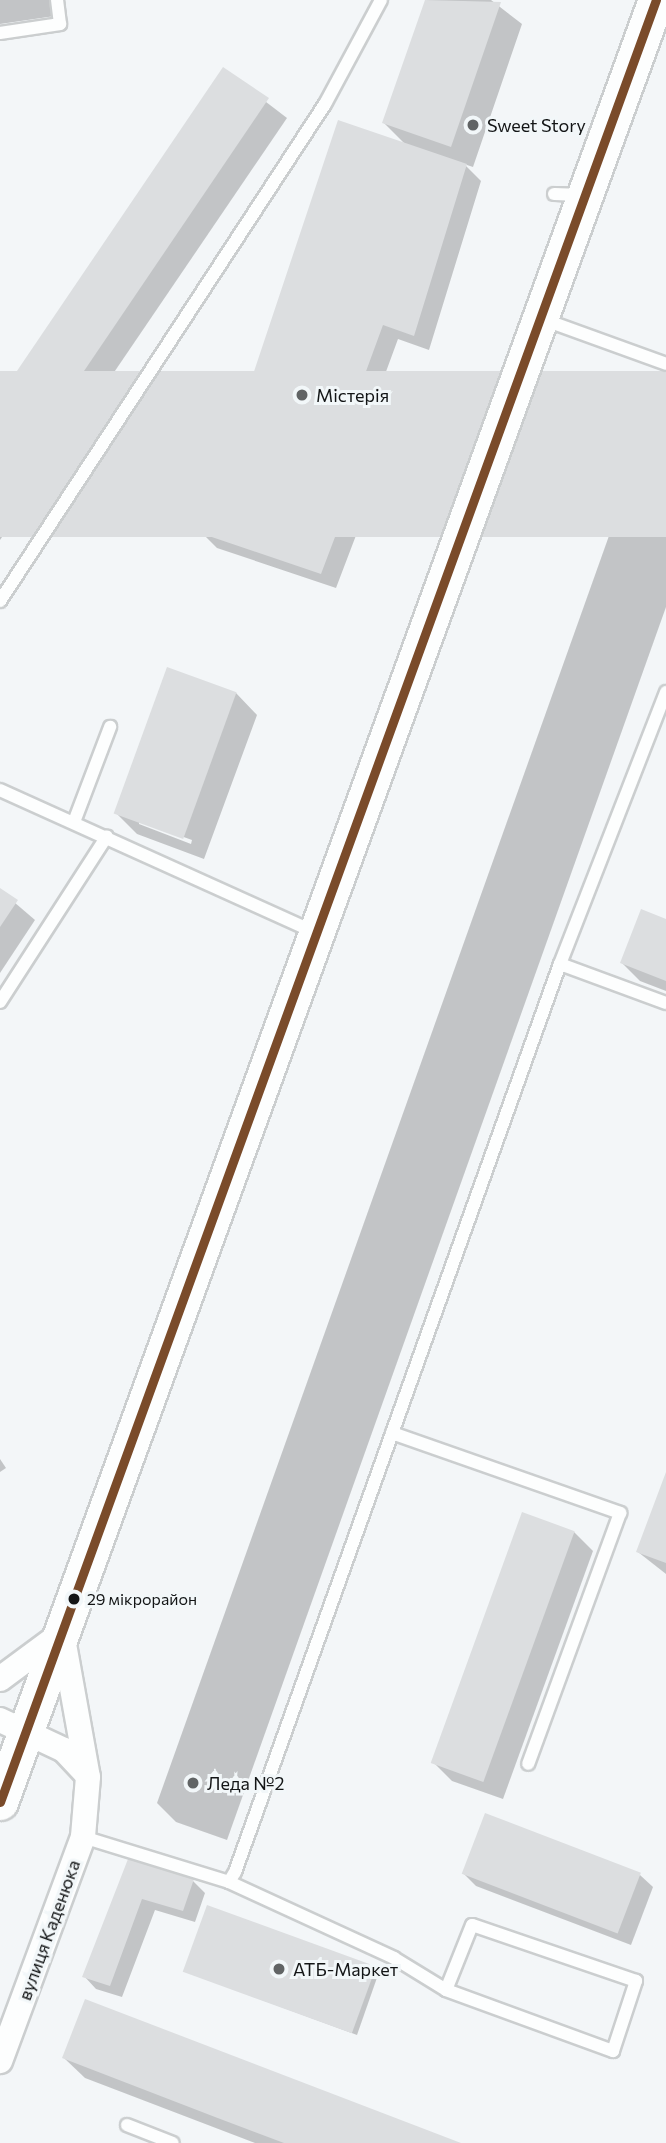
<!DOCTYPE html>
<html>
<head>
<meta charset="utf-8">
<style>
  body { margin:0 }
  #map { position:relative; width:666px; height:2143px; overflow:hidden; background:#f3f6f8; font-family:Commissioner,sans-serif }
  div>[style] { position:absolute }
  .shadow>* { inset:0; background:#0003 }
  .building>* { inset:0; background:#dcdee0; transform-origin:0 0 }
  .roads { filter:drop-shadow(2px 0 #cbcecf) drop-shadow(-2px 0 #cbcecf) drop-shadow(0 2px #cbcecf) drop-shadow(0 -2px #cbcecf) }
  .service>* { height:12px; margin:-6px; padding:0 6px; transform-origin:6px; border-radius:6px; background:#fdfefe }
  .minor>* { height:24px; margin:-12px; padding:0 12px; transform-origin:12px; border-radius:12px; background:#fdfefe }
  .secondary>* { height:35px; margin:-17.5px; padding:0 17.5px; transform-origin:17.5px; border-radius:17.5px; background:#fdfefe }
  .bus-1>* { height:9px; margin:-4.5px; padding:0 4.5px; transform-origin:4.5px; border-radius:4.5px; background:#7a4b2a }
  .dots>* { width:19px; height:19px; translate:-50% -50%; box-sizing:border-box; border:4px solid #f2f7f9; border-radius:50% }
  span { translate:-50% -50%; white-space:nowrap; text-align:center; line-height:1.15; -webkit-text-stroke:6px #f2f7f9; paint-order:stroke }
  .bus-label { font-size:16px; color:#131516 }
  .left { translate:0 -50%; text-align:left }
  .poi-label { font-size:18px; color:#131516 }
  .street-label { font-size:18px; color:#131516 }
</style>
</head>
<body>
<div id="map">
  <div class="shadow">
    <div style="clip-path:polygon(0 0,52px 0,55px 16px,0 24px)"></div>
    <div style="clip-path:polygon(427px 0,491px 0,522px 24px,473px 167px,464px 164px,481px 181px,429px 350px,398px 339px,340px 497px,363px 517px,336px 588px,217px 548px,202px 533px,407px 146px,384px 123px)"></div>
    <div style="clip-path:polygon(224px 70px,287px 118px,0 540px,0 399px)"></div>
    <div style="clip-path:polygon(666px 376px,666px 607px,227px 1840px,176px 1822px,157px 1803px)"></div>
    <div style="clip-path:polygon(evenodd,236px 693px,257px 715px,204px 859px,137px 834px,116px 813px,236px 693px,139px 821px,192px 840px,191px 844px,139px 824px,139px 821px)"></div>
    <div style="clip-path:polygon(0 890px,35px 920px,0 973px)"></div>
    <div style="clip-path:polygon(666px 921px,666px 991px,640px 981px,622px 963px)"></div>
    <div style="clip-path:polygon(0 1459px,6px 1468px,0 1472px)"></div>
    <div style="clip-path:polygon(666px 1476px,666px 1574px,638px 1552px)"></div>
    <div style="clip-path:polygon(574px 1532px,593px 1551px,503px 1799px,452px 1781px,433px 1762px)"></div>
    <div style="clip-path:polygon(486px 1816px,640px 1875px,653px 1887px,631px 1945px,476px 1886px,464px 1874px)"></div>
    <div style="clip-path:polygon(129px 1861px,193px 1881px,205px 1893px,195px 1922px,155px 1910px,122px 1997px,96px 1989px,84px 1976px)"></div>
    <div style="clip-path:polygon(375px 1968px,379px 1972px,357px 2035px,184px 1971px)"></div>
    <div style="clip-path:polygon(64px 2058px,456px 2143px,255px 2143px,85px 2078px)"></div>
  </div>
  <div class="building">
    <div style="clip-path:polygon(425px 0,501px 2px,451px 147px,382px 123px)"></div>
    <div style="clip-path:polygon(223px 67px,269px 98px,0 495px,0 396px)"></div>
    <div style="clip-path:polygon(338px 120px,467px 164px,414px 336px,383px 325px,324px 486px,349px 500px,321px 574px,200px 533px)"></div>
    <div style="left:666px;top:371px;width:166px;height:1520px;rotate:90deg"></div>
    <div style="left:167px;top:667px;width:74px;height:156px;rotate:20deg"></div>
    <div style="clip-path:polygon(0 888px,18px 900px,0 927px)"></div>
    <div style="clip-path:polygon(641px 909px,666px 919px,666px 981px,620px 963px)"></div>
    <div style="clip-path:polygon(666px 1472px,666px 1563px,636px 1552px)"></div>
    <div style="left:522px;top:1512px;width:56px;height:267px;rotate:20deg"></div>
    <div style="left:485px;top:1813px;width:167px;height:65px;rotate:21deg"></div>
    <div style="clip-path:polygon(128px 1859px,194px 1879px,183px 1911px,142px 1899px,110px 1986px,82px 1977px)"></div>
    <div style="left:207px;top:1905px;width:180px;height:71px;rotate:20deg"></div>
    <div style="clip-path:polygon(85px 1999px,461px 2143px,284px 2143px,215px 2117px,62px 2058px)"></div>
  </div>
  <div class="roads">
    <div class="service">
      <div style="left:0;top:33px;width:61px;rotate:-8.5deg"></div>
      <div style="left:60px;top:24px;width:24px;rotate:-97deg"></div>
      <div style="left:554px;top:194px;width:28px;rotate:2deg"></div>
      <div style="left:542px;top:319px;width:132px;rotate:19.9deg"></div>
      <div style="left:0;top:601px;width:594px;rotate:-56.82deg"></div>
      <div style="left:325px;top:104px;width:118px;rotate:-61.7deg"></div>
      <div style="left:0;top:790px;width:345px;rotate:24.3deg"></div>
      <div style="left:74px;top:822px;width:102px;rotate:-69.2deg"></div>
      <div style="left:560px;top:964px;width:113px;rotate:20.2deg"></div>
      <div style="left:0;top:1002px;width:197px;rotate:-57.2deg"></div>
      <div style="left:392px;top:1433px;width:242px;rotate:19.3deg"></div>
      <div style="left:620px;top:1513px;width:267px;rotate:110.1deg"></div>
      <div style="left:83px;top:1837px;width:153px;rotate:17.1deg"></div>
      <div style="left:229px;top:1882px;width:12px;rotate:-59deg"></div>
      <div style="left:235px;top:1872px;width:964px;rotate:-70.31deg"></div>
      <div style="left:560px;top:964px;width:292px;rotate:-68.7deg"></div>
      <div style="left:229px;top:1882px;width:182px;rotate:24.7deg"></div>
      <div style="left:394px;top:1958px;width:61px;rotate:31.6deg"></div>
      <div style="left:446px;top:1990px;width:178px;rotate:20.1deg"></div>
      <div style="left:613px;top:2051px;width:74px;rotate:-71.8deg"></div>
      <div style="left:636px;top:1981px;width:173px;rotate:-161.1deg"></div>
      <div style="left:472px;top:1925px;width:70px;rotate:111.8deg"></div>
      <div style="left:127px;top:2125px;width:49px;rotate:21.4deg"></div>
    </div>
    <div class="minor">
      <div style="left:0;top:1679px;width:77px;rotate:-36.6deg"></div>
      <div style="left:62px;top:1633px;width:146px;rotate:79.8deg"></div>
      <div style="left:88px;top:1777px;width:60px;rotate:94.8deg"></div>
      <div style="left:83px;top:1837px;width:239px;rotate:110.3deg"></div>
      <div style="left:0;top:1720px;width:71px;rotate:25.1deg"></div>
      <div style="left:64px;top:1750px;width:33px;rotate:47deg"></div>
    </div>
    <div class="secondary">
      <div style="left:0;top:1802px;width:1918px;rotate:-70deg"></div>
    </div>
  </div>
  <div class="bus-1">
    <div style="left:0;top:1802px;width:1918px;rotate:-70deg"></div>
  </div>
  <div class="dots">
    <div style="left:473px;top:125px;background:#616465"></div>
    <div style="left:302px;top:395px;background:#616465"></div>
    <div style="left:74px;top:1599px;background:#131516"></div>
    <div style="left:193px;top:1783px;background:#616465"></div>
    <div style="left:279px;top:1969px;background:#616465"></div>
  </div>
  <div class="bus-label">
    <span class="left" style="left:87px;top:1599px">29 мікрорайон</span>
  </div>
  <div class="poi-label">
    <span class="left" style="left:487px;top:125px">Sweet Story</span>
    <span class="left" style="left:316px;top:395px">Містерія</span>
    <span class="left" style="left:207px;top:1783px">Леда №2</span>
    <span class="left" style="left:293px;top:1969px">АТБ-Маркет</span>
  </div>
  <div class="street-label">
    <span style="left:49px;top:1930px;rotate:-70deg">вулиця Каденюка</span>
  </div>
</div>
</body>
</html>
